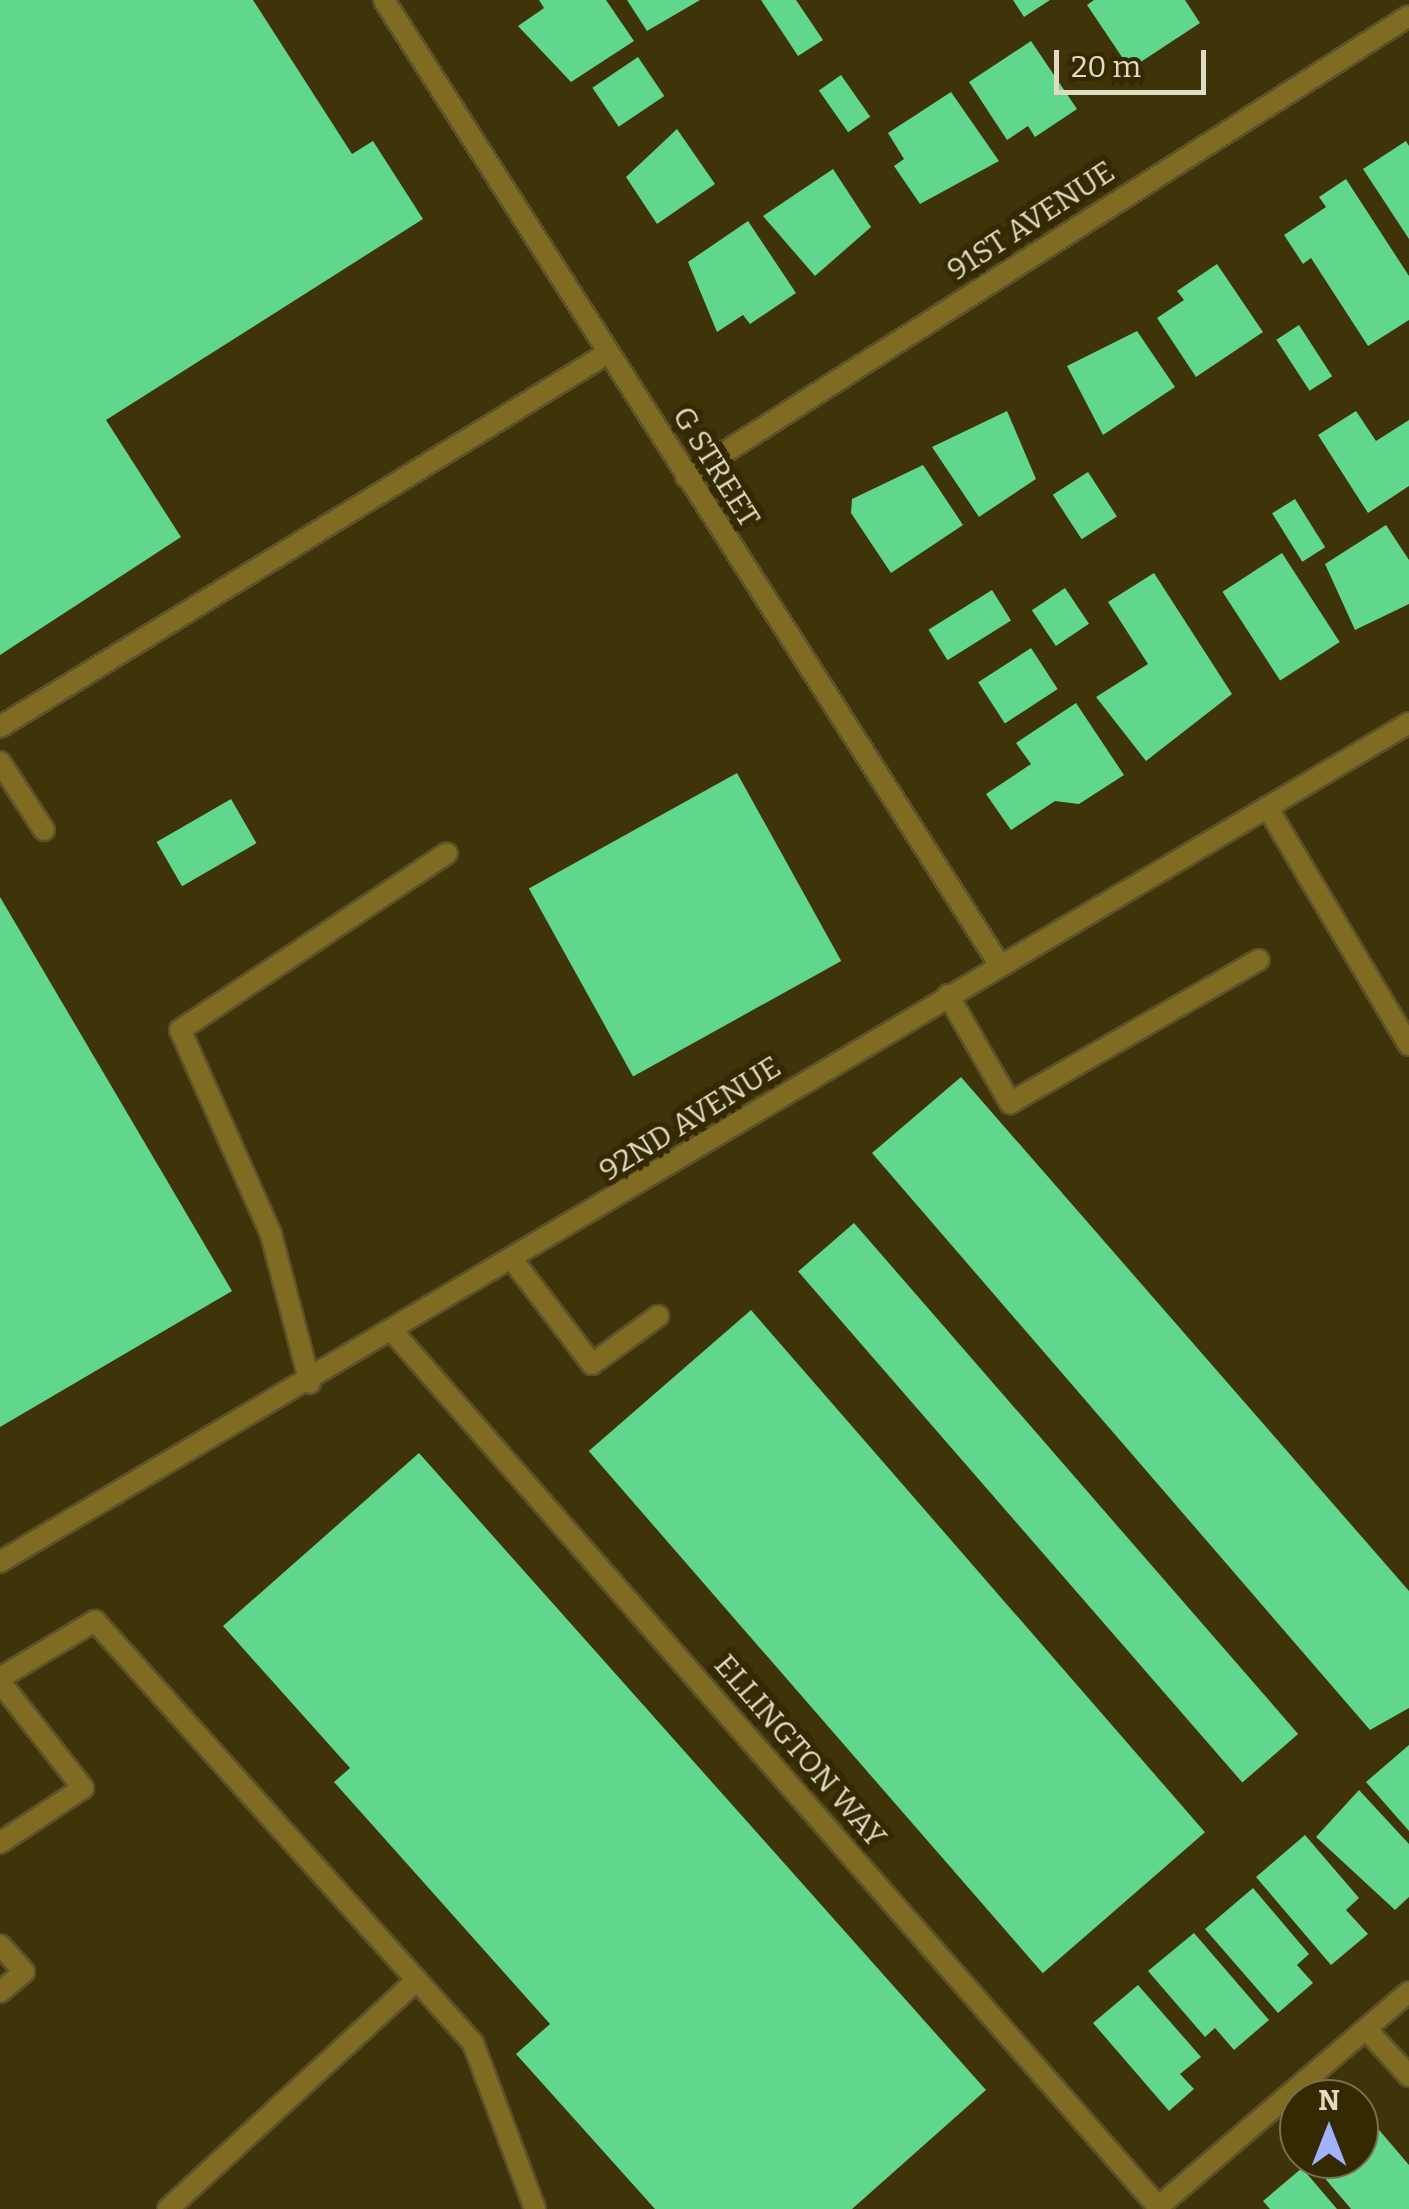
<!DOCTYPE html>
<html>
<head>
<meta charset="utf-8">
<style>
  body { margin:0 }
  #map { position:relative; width:1409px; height:2209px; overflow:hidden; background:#3e3309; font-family:Bitter,serif }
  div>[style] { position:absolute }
  .building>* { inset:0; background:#61d68d; transform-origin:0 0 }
  .roads { filter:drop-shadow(2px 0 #5b512b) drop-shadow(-2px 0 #5b512b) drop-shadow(0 2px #5b512b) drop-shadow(0 -2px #5b512b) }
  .service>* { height:20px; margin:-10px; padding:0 10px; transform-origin:10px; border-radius:10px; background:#7f6c22 }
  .minor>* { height:20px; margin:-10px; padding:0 10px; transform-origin:10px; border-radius:10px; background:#7f6c22 }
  span { translate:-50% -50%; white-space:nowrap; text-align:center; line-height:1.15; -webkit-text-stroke:10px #342900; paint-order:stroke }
  .street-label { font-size:30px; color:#e1dbc6 }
  .north { position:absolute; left:1279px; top:2079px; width:100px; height:100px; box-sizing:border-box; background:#342900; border:2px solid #79704f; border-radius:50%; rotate:0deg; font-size:28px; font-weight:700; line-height:40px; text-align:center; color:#e1dbc6 }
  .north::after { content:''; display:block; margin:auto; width:35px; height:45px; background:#a1b2fd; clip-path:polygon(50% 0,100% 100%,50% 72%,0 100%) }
  .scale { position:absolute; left:1054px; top:50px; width:152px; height:45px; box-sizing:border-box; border:5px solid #e1dbc6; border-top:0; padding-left:12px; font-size:30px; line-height:35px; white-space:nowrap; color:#e1dbc6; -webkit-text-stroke:8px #342900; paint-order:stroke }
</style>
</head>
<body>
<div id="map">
  <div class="building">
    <div style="clip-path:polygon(0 0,253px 0,352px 154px,373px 141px,423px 219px,106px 420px,181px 537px,0 655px)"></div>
    <div style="clip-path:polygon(539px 0,606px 0,634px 41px,571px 82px,518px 26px,544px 8px)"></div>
    <div style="clip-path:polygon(627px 0,700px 0,647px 31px)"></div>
    <div style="clip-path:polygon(761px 0,796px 0,823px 40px,798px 56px)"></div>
    <div style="clip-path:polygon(1013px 0,1050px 0,1024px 17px)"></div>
    <div style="clip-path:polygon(1094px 0,1185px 0,1200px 23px,1130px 69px,1087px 5px)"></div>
    <div style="clip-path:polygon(1031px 41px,1077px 109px,1035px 137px,1028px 126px,1007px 140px,969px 82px)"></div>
    <div style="left:638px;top:57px;width:47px;height:55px;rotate:56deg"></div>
    <div style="left:841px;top:75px;width:51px;height:27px;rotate:55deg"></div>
    <div style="clip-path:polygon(951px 92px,999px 161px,920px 204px,894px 166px,904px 159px,888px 133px)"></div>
    <div style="clip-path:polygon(677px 129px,715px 184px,657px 224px,626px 177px)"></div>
    <div style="clip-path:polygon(1406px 141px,1409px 146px,1409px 239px,1363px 169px)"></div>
    <div style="clip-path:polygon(833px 169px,871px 227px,815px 276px,763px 216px)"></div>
    <div style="clip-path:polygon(1346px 179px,1409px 276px,1409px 320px,1368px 346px,1311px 258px,1303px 264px,1284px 235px,1326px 207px,1319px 197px)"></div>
    <div style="clip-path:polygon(748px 221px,796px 293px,750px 324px,743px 315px,717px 332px,688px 262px)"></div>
    <div style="clip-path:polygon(1217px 264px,1263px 332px,1196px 377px,1157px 318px,1184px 300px,1177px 291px)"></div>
    <div style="left:1299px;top:325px;width:61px;height:27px;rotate:57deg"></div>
    <div style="clip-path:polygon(1137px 331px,1175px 387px,1103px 435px,1067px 366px)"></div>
    <div style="clip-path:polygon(1007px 411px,1036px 479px,979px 517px,932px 447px)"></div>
    <div style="clip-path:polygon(1356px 411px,1376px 441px,1409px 420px,1409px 486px,1368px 513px,1318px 435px)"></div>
    <div style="clip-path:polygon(923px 465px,963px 525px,891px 573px,851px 513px,852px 499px)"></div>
    <div style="left:1088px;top:472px;width:53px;height:42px;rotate:57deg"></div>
    <div style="left:1295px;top:499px;width:57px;height:27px;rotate:58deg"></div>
    <div style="clip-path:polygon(1386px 525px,1409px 560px,1409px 604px,1355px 630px,1325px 564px)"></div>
    <div style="left:1282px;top:553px;width:106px;height:71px;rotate:57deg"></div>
    <div style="clip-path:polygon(1154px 573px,1232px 694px,1146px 761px,1096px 697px,1148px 664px,1108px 602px)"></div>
    <div style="left:1065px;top:588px;width:43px;height:40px;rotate:56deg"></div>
    <div style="left:992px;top:590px;width:36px;height:75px;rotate:58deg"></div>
    <div style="left:1031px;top:648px;width:49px;height:63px;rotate:57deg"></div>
    <div style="clip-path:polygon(1076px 703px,1124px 775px,1079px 804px,1055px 801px,1011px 830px,986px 794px,1031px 764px,1016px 743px)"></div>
    <div style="left:737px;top:773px;width:215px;height:238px;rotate:61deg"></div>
    <div style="left:231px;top:799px;width:51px;height:86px;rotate:60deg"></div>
    <div style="clip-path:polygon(0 897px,232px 1291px,0 1427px)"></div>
    <div style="clip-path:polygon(961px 1077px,1409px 1591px,1409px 1708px,1370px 1730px,872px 1153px)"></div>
    <div style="left:854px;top:1223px;width:677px;height:74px;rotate:49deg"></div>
    <div style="left:751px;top:1310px;width:692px;height:215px;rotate:49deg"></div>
    <div style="clip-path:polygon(419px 1453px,986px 2090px,852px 2209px,655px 2209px,516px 2054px,550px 2024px,334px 1782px,350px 1768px,223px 1626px)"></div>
    <div style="clip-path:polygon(1409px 1745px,1409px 1831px,1366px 1782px)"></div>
    <div style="clip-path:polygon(1359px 1790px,1409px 1844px,1409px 1897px,1395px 1910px,1316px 1837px)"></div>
    <div style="clip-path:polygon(1305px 1835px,1359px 1898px,1346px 1910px,1368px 1934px,1331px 1965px,1256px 1877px)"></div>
    <div style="clip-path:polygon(1253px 1888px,1309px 1954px,1297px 1965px,1313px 1983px,1278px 2013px,1205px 1929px)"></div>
    <div style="clip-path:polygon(1194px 1933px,1269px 2020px,1234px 2050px,1215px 2028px,1205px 2037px,1148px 1971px)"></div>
    <div style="clip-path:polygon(1138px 1985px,1201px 2057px,1180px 2074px,1194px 2089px,1169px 2111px,1093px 2023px)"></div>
    <div style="clip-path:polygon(1368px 2117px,1409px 2165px,1409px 2209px,1351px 2209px,1317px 2169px,1329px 2159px,1359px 2159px,1359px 2125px)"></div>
    <div style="clip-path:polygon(1302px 2168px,1337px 2209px,1270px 2209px,1263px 2201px)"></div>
  </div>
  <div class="roads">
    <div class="service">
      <div style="left:0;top:727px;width:714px;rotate:-31.6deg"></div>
      <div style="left:0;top:762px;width:81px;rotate:57.1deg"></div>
      <div style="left:948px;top:995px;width:125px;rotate:60.1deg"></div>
      <div style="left:1010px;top:1103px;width:287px;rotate:-29.9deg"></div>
      <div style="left:515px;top:1263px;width:127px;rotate:52.7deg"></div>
      <div style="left:592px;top:1364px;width:82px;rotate:-36deg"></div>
      <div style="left:310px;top:1383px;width:154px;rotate:-104.7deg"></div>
      <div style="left:271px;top:1234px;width:223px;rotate:-114deg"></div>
      <div style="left:180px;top:1030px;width:320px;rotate:-33.5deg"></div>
      <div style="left:0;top:1678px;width:111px;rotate:-31deg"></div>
      <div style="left:95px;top:1621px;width:567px;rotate:48.15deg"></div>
      <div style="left:473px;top:2043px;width:177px;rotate:69.5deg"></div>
      <div style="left:0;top:1682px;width:135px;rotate:51.9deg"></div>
      <div style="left:83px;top:1788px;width:100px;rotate:146.5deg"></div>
      <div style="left:0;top:1945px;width:36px;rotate:48deg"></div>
      <div style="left:24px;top:1972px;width:31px;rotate:140deg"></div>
      <div style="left:168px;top:2209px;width:338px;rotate:-42.6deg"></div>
    </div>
    <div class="minor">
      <div style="left:384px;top:0;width:1143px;rotate:57.46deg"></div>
      <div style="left:686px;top:477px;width:857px;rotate:-32.52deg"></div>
      <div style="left:1267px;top:807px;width:277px;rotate:59.2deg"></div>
      <div style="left:394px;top:1333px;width:1164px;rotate:48.83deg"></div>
      <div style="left:0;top:1562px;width:1640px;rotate:-30.77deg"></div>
      <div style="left:1366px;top:2029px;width:64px;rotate:47.5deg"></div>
      <div style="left:1158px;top:2207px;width:330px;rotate:-40.6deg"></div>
    </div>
  </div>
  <div class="street-label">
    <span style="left:1031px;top:221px;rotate:-33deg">91ST AVENUE</span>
    <span style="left:716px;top:467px;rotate:58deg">G STREET</span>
    <span style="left:690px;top:1119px;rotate:-32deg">92ND AVENUE</span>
    <span style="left:800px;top:1751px;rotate:49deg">ELLINGTON WAY</span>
  </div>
  <div class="north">N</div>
  <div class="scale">20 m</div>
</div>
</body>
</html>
